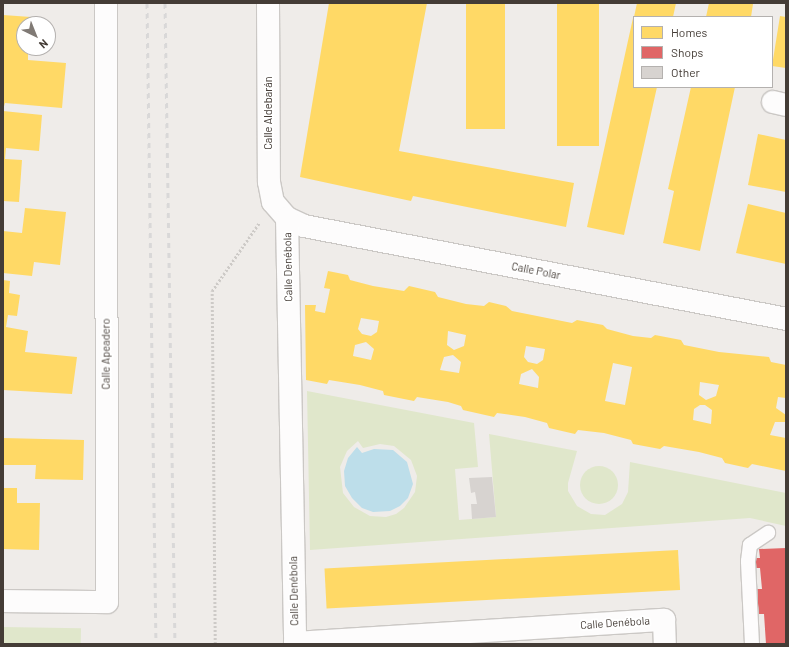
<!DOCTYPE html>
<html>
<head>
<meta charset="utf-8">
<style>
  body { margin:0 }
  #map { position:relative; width:789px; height:647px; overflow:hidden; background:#efece9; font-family:Barlow,sans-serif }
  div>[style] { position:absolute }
  .green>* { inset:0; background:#e0e7cb; transform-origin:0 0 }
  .round { border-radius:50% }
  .water>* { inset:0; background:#bddeea }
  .homes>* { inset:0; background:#ffd966; transform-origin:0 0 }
  .shops>* { inset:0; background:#e06666 }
  .building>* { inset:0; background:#d7d3d0 }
  .path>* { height:2.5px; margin-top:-1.25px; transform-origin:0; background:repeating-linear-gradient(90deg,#cdcac7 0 2px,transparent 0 4px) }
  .roads { filter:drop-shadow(1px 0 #cbc8c5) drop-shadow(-1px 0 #cbc8c5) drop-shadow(0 1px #cbc8c5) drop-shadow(0 -1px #cbc8c5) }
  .service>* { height:14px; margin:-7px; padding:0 7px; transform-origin:7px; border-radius:7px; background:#fdfcfc }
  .minor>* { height:22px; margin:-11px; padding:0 11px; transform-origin:11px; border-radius:11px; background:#fdfcfc }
  .rail>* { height:3px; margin-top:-1.5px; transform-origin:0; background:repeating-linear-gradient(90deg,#d9d8d8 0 5px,transparent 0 10px) }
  span { translate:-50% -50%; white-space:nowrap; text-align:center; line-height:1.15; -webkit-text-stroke:4px #fff; paint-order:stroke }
  .street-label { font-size:11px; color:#443c36 }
  .frame { position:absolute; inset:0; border:4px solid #443c36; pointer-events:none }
  .legend { position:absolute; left:633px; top:16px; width:140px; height:72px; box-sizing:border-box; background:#fff; border:1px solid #b4b1af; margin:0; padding:5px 7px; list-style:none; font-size:12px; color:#443c36 }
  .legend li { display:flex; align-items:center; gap:8px; height:20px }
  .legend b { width:20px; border:1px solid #b4b1af }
  .north { position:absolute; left:16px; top:16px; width:40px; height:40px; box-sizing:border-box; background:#fff; border:1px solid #b4b1af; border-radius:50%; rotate:137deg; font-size:11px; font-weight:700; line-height:16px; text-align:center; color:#443c36 }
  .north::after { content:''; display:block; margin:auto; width:14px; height:18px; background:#807a75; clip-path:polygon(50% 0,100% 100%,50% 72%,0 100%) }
</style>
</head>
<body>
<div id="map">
  <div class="green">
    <div style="clip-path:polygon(evenodd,307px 391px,474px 423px,478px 467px,455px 469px,459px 520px,496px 517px,489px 434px,577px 451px,568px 483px,568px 491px,577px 506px,591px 514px,605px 515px,622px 504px,628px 492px,630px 462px,786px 493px,786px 526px,750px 518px,310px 550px,307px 391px,358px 441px,363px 448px,380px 444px,394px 446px,411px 460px,417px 476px,415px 492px,404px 508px,396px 514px,386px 517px,370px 516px,354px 507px,343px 493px,340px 467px,347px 451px,358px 441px)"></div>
    <div class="round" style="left:580px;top:466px;width:38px;height:38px"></div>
    <div style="left:3px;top:627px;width:78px;height:17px;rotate:1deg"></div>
  </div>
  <div class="water">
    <div style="clip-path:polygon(357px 447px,362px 453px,374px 449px,393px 450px,407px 462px,413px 484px,408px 498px,400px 506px,390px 511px,373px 512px,362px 508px,352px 498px,345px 486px,344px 471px,348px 458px)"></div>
  </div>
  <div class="homes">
    <div style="clip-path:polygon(329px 3px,427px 3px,399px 151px,574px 183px,566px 227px,413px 196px,411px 201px,300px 177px)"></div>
    <div style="left:466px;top:3px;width:39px;height:126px"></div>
    <div style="left:557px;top:3px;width:42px;height:143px"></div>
    <div style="clip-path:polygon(637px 3px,676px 3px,673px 17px,634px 17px)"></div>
    <div style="clip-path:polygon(709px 3px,749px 3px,753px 4px,751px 17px,706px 17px)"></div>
    <div style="clip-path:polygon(3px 15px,31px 17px,30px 24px,24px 24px,24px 48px,28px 48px,28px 60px,66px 63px,62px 108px,5px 103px,3px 110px)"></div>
    <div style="clip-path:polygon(780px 16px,786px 17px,786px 68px,772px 66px)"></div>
    <div style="clip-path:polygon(633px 18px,634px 87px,657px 87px,624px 235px,587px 227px)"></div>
    <div style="clip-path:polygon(691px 87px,735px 87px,700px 251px,663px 243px,674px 191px,668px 189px)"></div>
    <div style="clip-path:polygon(3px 111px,42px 115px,39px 151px,6px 148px,5px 159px,22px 160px,19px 202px,3px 201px)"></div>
    <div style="clip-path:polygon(758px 134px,786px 140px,786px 192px,748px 185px)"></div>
    <div style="clip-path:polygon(748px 204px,786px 213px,786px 264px,736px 253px)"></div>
    <div style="clip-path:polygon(25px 208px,66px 212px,60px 265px,34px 262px,32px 276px,3px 273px,3px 231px,22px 233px)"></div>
    <div style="clip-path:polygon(evenodd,328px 271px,348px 275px,350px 280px,373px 286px,404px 291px,409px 286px,435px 292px,438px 297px,466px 304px,484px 306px,489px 302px,506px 306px,512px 311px,572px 323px,577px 320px,603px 325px,607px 329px,633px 336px,651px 338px,655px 335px,681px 340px,684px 345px,719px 352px,769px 357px,771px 362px,786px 365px,786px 398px,778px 397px,776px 408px,786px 415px,786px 422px,775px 422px,770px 435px,786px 438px,786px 471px,752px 464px,748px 468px,725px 463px,722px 458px,699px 452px,664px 446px,660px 449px,633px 444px,631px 440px,604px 433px,578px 430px,575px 434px,549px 428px,547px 423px,525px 417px,497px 413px,494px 417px,463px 410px,461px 406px,448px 402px,417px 397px,414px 401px,384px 395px,383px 391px,360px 385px,329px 380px,327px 384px,306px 380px,305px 305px,316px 305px,315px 311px,325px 313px,330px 289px,324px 288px,328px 271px,361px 318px,379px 321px,377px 332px,371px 336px,362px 334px,358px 329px,361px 318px,328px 271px,448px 331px,466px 335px,464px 346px,454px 350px,447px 345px,448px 331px,328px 271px,366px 342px,374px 349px,371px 360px,353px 356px,355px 345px,366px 342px,328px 271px,526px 346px,545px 349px,543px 360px,537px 364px,528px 362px,524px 357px,526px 346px,328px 271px,453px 355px,461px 362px,459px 373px,440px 370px,444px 357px,453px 355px,328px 271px,613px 363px,632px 367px,625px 405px,605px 401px,613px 363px,328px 271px,532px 369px,539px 377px,538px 388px,519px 384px,521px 374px,532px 369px,328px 271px,700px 382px,719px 385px,716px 396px,706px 400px,699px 395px,700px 382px,328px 271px,700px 405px,705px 405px,712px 410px,711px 424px,693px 420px,694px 409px,700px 405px)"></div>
    <div style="clip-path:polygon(3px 280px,10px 281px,9px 293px,20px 295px,17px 316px,8px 315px,6px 327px,28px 331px,25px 352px,77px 357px,72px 394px,3px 390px)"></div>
    <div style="clip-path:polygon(3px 438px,84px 440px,83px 480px,35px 479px,36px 465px,3px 465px)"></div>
    <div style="clip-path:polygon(3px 488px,17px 488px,17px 503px,40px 503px,39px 550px,3px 549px)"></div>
    <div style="left:678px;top:550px;width:40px;height:354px;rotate:87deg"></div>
  </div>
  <div class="shops">
    <div style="clip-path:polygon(786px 548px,786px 644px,766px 644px,764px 614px,759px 614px,756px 589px,762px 589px,760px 568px,754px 568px,754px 558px,760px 558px,759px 549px)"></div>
  </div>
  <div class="building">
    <div style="clip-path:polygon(492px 477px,496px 517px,472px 519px,471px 504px,477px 504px,475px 492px,471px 493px,469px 478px)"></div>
  </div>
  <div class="path">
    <div style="left:215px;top:644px;width:353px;rotate:-90.5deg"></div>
    <div style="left:212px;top:291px;width:83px;rotate:-55.3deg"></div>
  </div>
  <div class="roads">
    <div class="service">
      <div style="left:752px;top:644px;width:83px;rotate:-92.8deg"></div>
      <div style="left:748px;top:561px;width:16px;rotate:-83deg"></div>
      <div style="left:750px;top:545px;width:22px;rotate:-34deg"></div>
    </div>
    <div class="minor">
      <div style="left:268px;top:3px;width:179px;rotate:89.7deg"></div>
      <div style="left:269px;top:182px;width:20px;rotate:79deg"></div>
      <div style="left:273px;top:202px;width:21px;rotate:49deg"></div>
      <div style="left:287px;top:218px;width:19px;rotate:25deg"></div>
      <div style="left:304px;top:226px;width:491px;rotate:10.9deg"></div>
      <div style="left:773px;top:102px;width:13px;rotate:13deg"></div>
      <div style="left:287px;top:218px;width:425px;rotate:88.9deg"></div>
      <div style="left:295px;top:643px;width:370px;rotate:-3.6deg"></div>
      <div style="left:664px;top:620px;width:24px;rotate:88deg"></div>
      <div style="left:3px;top:601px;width:104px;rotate:0.6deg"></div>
      <div style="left:107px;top:602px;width:599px;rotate:-90.1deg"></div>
    </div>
  </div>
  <div class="rail">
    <div style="left:147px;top:3px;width:641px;rotate:89.2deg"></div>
    <div style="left:165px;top:3px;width:641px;rotate:89.11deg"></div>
  </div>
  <div class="street-label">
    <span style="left:268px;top:113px;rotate:-90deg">Calle Aldebarán</span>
    <span style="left:288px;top:267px;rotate:-91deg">Calle Denébola</span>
    <span style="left:536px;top:271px;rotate:11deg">Calle Polar</span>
    <span style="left:106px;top:354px;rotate:-90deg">Calle Apeadero</span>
    <span style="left:294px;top:591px;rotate:-91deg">Calle Denébola</span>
    <span style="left:615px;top:623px;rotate:-4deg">Calle Denébola</span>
  </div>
  <div class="frame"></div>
  <ul class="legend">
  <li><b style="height:11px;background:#ffd966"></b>Homes</li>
  <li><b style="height:11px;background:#e06666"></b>Shops</li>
  <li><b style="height:11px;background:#d7d3d0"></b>Other</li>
  </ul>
  <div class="north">N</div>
</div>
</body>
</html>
